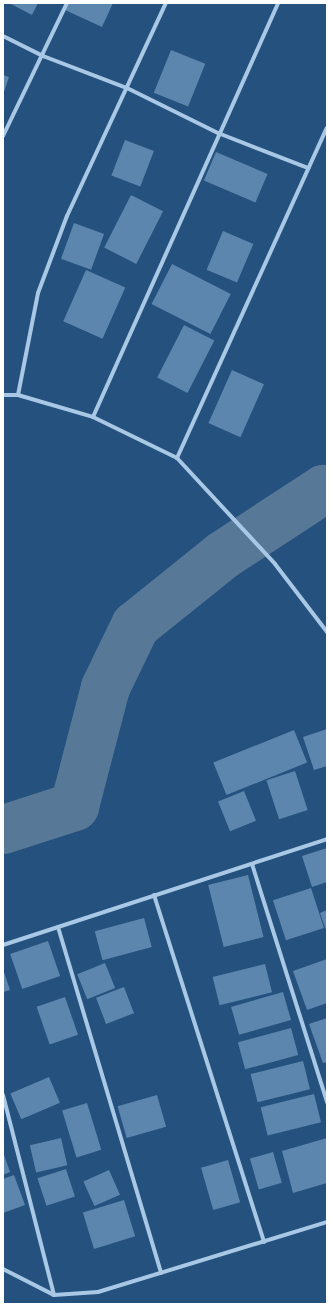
<!DOCTYPE html>
<html>
<head>
<meta charset="utf-8">
<style>
  body { margin:0 }
  #map { position:relative; width:330px; height:1307px; overflow:hidden; background:#24517d; font-family:Poppins,sans-serif }
  div>[style] { position:absolute }
  .river>* { height:49px; margin:-24.5px; padding:0 24.5px; transform-origin:24.5px; border-radius:24.5px; background:#587898 }
  .building>* { inset:0; background:#5d86ae; transform-origin:0 0 }
  .minor>* { height:4px; margin:-2px; padding:0 2px; transform-origin:2px; border-radius:2px; background:#a9c8e5 }
  span { translate:-50% -50%; white-space:nowrap; text-align:center; line-height:1.15; -webkit-text-stroke:4px #24517d; paint-order:stroke }
  .frame { position:absolute; inset:0; border:4px solid #fff; pointer-events:none }
</style>
</head>
<body>
<div id="map">
  <div class="river">
    <div style="left:3px;top:829px;width:75px;rotate:-17.9deg"></div>
    <div style="left:74px;top:806px;width:123px;rotate:-75.4deg"></div>
    <div style="left:105px;top:687px;width:69px;rotate:-64.2deg"></div>
    <div style="left:135px;top:625px;width:112px;rotate:-38.8deg"></div>
    <div style="left:222px;top:555px;width:121px;rotate:-33.2deg"></div>
    <div style="left:323px;top:489px;width:4px"></div>
  </div>
  <div class="building">
    <div style="clip-path:polygon(9px 3px,38px 3px,32px 15px)"></div>
    <div style="clip-path:polygon(69px 3px,113px 3px,102px 27px,65px 10px)"></div>
    <div style="left:171px;top:50px;width:37px;height:46px;rotate:22deg"></div>
    <div style="clip-path:polygon(3px 75px,9px 77px,3px 95px)"></div>
    <div style="left:125px;top:140px;width:31px;height:38px;rotate:21deg"></div>
    <div style="left:216px;top:152px;width:56px;height:31px;rotate:23deg"></div>
    <div style="left:131px;top:195px;width:36px;height:59px;rotate:27deg"></div>
    <div style="left:74px;top:223px;width:32px;height:38px;rotate:20deg"></div>
    <div style="left:223px;top:231px;width:33px;height:42px;rotate:23deg"></div>
    <div style="left:172px;top:264px;width:66px;height:45px;rotate:27deg"></div>
    <div style="left:86px;top:270px;width:43px;height:56px;rotate:24deg"></div>
    <div style="left:184px;top:325px;width:34px;height:59px;rotate:27deg"></div>
    <div style="left:232px;top:370px;width:35px;height:58px;rotate:24deg"></div>
    <div style="clip-path:polygon(327px 729px,327px 766px,314px 770px,303px 737px)"></div>
    <div style="left:294px;top:730px;width:35px;height:87px;rotate:68deg"></div>
    <div style="left:295px;top:771px;width:41px;height:30px;rotate:72deg"></div>
    <div style="left:244px;top:791px;width:32px;height:28px;rotate:68deg"></div>
    <div style="clip-path:polygon(327px 848px,327px 882px,312px 887px,302px 856px)"></div>
    <div style="left:248px;top:875px;width:64px;height:41px;rotate:76deg"></div>
    <div style="left:311px;top:888px;width:42px;height:40px;rotate:72deg"></div>
    <div style="clip-path:polygon(327px 910px,327px 933px,320px 913px)"></div>
    <div style="left:144px;top:918px;width:30px;height:51px;rotate:75deg"></div>
    <div style="left:48px;top:941px;width:37px;height:40px;rotate:71deg"></div>
    <div style="clip-path:polygon(327px 959px,327px 1003px,307px 1010px,293px 971px)"></div>
    <div style="left:105px;top:963px;width:27px;height:30px;rotate:68deg"></div>
    <div style="left:265px;top:964px;width:29px;height:54px;rotate:76deg"></div>
    <div style="clip-path:polygon(3px 969px,10px 990px,3px 992px)"></div>
    <div style="left:124px;top:987px;width:28px;height:30px;rotate:69deg"></div>
    <div style="left:283px;top:992px;width:29px;height:54px;rotate:74deg"></div>
    <div style="left:65px;top:997px;width:40px;height:30px;rotate:71deg"></div>
    <div style="clip-path:polygon(327px 1018px,327px 1062px,323px 1063px,309px 1024px)"></div>
    <div style="left:291px;top:1028px;width:28px;height:55px;rotate:75deg"></div>
    <div style="left:303px;top:1061px;width:29px;height:54px;rotate:76deg"></div>
    <div style="left:49px;top:1077px;width:28px;height:42px;rotate:67deg"></div>
    <div style="left:314px;top:1094px;width:29px;height:55px;rotate:76deg"></div>
    <div style="left:157px;top:1095px;width:33px;height:41px;rotate:74deg"></div>
    <div style="left:87px;top:1103px;width:49px;height:26px;rotate:73deg"></div>
    <div style="left:61px;top:1138px;width:28px;height:32px;rotate:77deg"></div>
    <div style="clip-path:polygon(327px 1138px,327px 1183px,293px 1193px,282px 1151px)"></div>
    <div style="clip-path:polygon(3px 1152px,10px 1172px,3px 1175px)"></div>
    <div style="left:273px;top:1152px;width:32px;height:24px;rotate:74deg"></div>
    <div style="left:228px;top:1160px;width:44px;height:28px;rotate:74deg"></div>
    <div style="left:66px;top:1169px;width:29px;height:30px;rotate:72deg"></div>
    <div style="left:109px;top:1170px;width:27px;height:28px;rotate:66deg"></div>
    <div style="clip-path:polygon(14px 1175px,25px 1205px,3px 1213px,3px 1179px)"></div>
    <div style="left:124px;top:1200px;width:38px;height:43px;rotate:73deg"></div>
  </div>
  <div class="minor">
    <div style="left:3px;top:36px;width:45px;rotate:26.6deg"></div>
    <div style="left:43px;top:56px;width:90px;rotate:20.9deg"></div>
    <div style="left:127px;top:88px;width:102px;rotate:26.3deg"></div>
    <div style="left:218px;top:133px;width:97px;rotate:21.3deg"></div>
    <div style="left:3px;top:136px;width:148px;rotate:-64.3deg"></div>
    <div style="left:3px;top:395px;width:15px"></div>
    <div style="left:18px;top:395px;width:78px;rotate:16.3deg"></div>
    <div style="left:93px;top:417px;width:93px;rotate:26deg"></div>
    <div style="left:177px;top:458px;width:144px;rotate:47.2deg"></div>
    <div style="left:275px;top:564px;width:86px;rotate:52.6deg"></div>
    <div style="left:18px;top:395px;width:104px;rotate:-78.9deg"></div>
    <div style="left:38px;top:293px;width:82px;rotate:-69.4deg"></div>
    <div style="left:67px;top:216px;width:235px;rotate:-65.1deg"></div>
    <div style="left:93px;top:417px;width:453px;rotate:-65.9deg"></div>
    <div style="left:177px;top:458px;width:362px;rotate:-65.6deg"></div>
    <div style="left:252px;top:864px;width:250px;rotate:72.5deg"></div>
    <div style="left:154px;top:895px;width:364px;rotate:72.4deg"></div>
    <div style="left:58px;top:927px;width:361px;rotate:73.4deg"></div>
    <div style="left:3px;top:945px;width:341px;rotate:-18.1deg"></div>
    <div style="left:3px;top:1095px;width:206px;rotate:75.7deg"></div>
    <div style="left:3px;top:1269px;width:57px;rotate:27deg"></div>
    <div style="left:54px;top:1295px;width:44px;rotate:-3.9deg"></div>
    <div style="left:98px;top:1292px;width:239px;rotate:-17deg"></div>
  </div>
  <div class="frame"></div>
</div>
</body>
</html>
